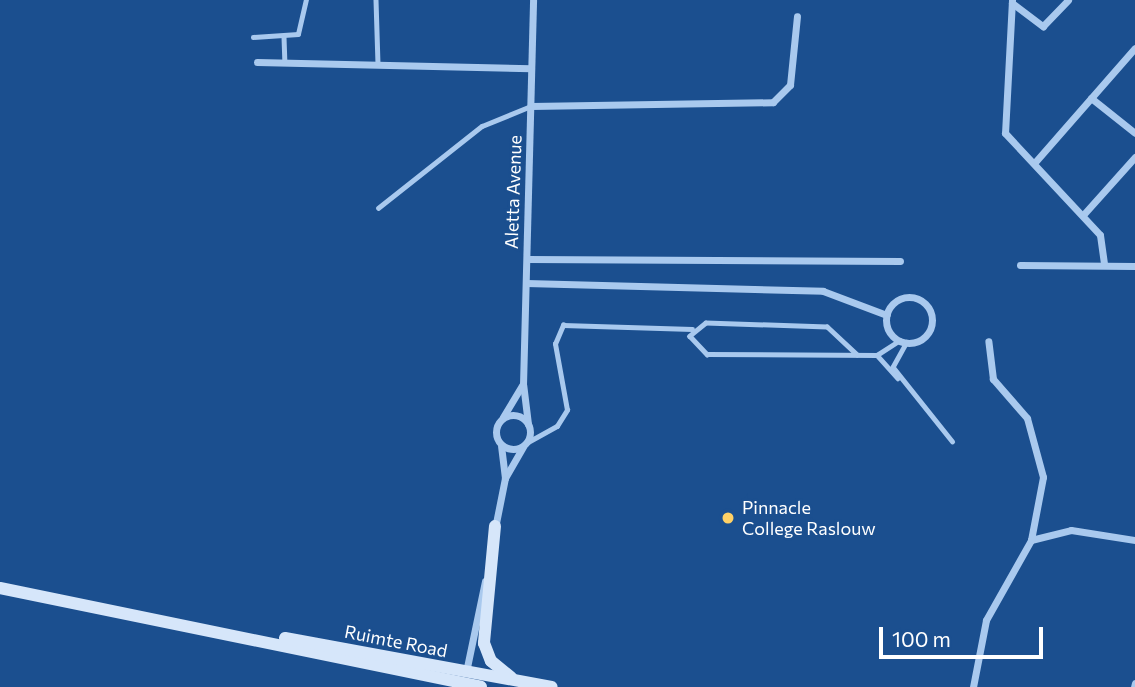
<!DOCTYPE html>
<html>
<head>
<meta charset="utf-8">
<style>
  body { margin:0 }
  #map { position:relative; width:1135px; height:687px; overflow:hidden; background:#1b4f8f; font-family:Commissioner,sans-serif }
  div>[style] { position:absolute }
  .service>* { height:4.5px; margin:-2.25px; padding:0 2.25px; transform-origin:2.25px; border-radius:2.25px; background:#a9c9ee }
  .minor>* { height:7px; margin:-3.5px; padding:0 3.5px; transform-origin:3.5px; border-radius:3.5px; background:#a9c9ee }
  .minor>.ring { margin:-3.5px; padding:0; box-sizing:content-box; background:none; border:7px solid #a9c9ee; border-radius:50% }
  .secondary>* { height:12px; margin:-6px; padding:0 6px; transform-origin:6px; border-radius:6px; background:#d6e6fa }
  .dots>* { width:19px; height:19px; translate:-50% -50%; box-sizing:border-box; border:4px solid #1b4f8f; border-radius:50% }
  span { translate:-50% -50%; white-space:nowrap; text-align:center; line-height:1.15; -webkit-text-stroke:5px #1b4f8f; paint-order:stroke }
  .street-label { font-size:18px; color:#fff }
  .poi-label { font-size:18px; color:#fff }
  .left { translate:0 -50%; text-align:left }
  .scale { position:absolute; left:879px; top:627px; width:164px; height:32px; box-sizing:border-box; border:4px solid #fff; border-top:0; padding-left:9px; font-size:21px; line-height:24px; white-space:nowrap; color:#fff; -webkit-text-stroke:5px #1b4f8f; paint-order:stroke }
</style>
</head>
<body>
<div id="map">
  <div class="service">
    <div style="left:376px;top:0;width:64px;rotate:88.2deg"></div>
    <div style="left:253px;top:37px;width:45px;rotate:-3.8deg"></div>
    <div style="left:298px;top:34px;width:35px;rotate:-77deg"></div>
    <div style="left:284px;top:37px;width:25px;rotate:88deg"></div>
    <div style="left:378px;top:208px;width:132px;rotate:-38.3deg"></div>
    <div style="left:482px;top:126px;width:53px;rotate:-22.2deg"></div>
    <div style="left:907px;top:342px;width:29px;rotate:119deg"></div>
    <div style="left:893px;top:367px;width:95px;rotate:51.4deg"></div>
    <div style="left:857px;top:355px;width:41px;rotate:-137deg"></div>
    <div style="left:827px;top:327px;width:121px;rotate:-178.1deg"></div>
    <div style="left:706px;top:323px;width:21px;rotate:141deg"></div>
    <div style="left:690px;top:336px;width:25px;rotate:47deg"></div>
    <div style="left:707px;top:354px;width:170px;rotate:0.3deg"></div>
    <div style="left:877px;top:355px;width:27px;rotate:-33deg"></div>
    <div style="left:877px;top:355px;width:31px;rotate:48deg"></div>
    <div style="left:528px;top:442px;width:33px;rotate:-29deg"></div>
    <div style="left:557px;top:426px;width:19px;rotate:-58deg"></div>
    <div style="left:567px;top:410px;width:67px;rotate:-100.3deg"></div>
    <div style="left:555px;top:344px;width:21px;rotate:-67deg"></div>
    <div style="left:563px;top:325px;width:129px;rotate:1.8deg"></div>
  </div>
  <div class="minor">
    <div style="left:1012px;top:0;width:133px;rotate:93deg"></div>
    <div style="left:1005px;top:133px;width:139px;rotate:47deg"></div>
    <div style="left:1100px;top:235px;width:30px;rotate:82deg"></div>
    <div style="left:1012px;top:3px;width:39px;rotate:37deg"></div>
    <div style="left:1043px;top:26px;width:36px;rotate:-46deg"></div>
    <div style="left:257px;top:62px;width:274px;rotate:1.3deg"></div>
    <div style="left:1091px;top:98px;width:56px;rotate:38.5deg"></div>
    <div style="left:531px;top:106px;width:242px;rotate:-0.9deg"></div>
    <div style="left:773px;top:102px;width:24px;rotate:-45deg"></div>
    <div style="left:790px;top:85px;width:69px;rotate:-84.2deg"></div>
    <div style="left:1036px;top:161px;width:150px;rotate:-48.8deg"></div>
    <div style="left:1083px;top:215px;width:78px;rotate:-48.1deg"></div>
    <div style="left:527px;top:259px;width:373px;rotate:0.3deg"></div>
    <div style="left:1020px;top:265px;width:115px;rotate:0.5deg"></div>
    <div style="left:526px;top:283px;width:297px;rotate:1.5deg"></div>
    <div style="left:823px;top:291px;width:68px;rotate:20.6deg"></div>
    <div class="ring" style="left:886px;top:297px;width:39px;height:39px"></div>
    <div class="ring" style="left:496px;top:415px;width:27px;height:27px"></div>
    <div style="left:503px;top:417px;width:37px;rotate:-59deg"></div>
    <div style="left:528px;top:424px;width:39px;rotate:-97deg"></div>
    <div style="left:523px;top:385px;width:385px;rotate:-88.5deg"></div>
    <div style="left:505px;top:478px;width:36px;rotate:-60deg"></div>
    <div style="left:495px;top:528px;width:51px;rotate:-78.7deg"></div>
    <div style="left:505px;top:478px;width:32px;rotate:-97deg"></div>
    <div style="left:1031px;top:540px;width:41px;rotate:-14deg"></div>
    <div style="left:1071px;top:530px;width:65px;rotate:8.9deg"></div>
    <div style="left:466px;top:672px;width:93px;rotate:-78.2deg"></div>
    <div style="left:973px;top:687px;width:68px;rotate:-79deg"></div>
    <div style="left:986px;top:620px;width:92px;rotate:-60.6deg"></div>
    <div style="left:1031px;top:540px;width:64px;rotate:-79.2deg"></div>
    <div style="left:1043px;top:477px;width:61px;rotate:-105.2deg"></div>
    <div style="left:1027px;top:418px;width:52px;rotate:-131.1deg"></div>
    <div style="left:993px;top:379px;width:38px;rotate:-97deg"></div>
    <div style="left:1134px;top:687px;width:4px;rotate:-76deg"></div>
  </div>
  <div class="secondary">
    <div style="left:495px;top:526px;width:118px;rotate:95.4deg"></div>
    <div style="left:484px;top:643px;width:19px;rotate:69deg"></div>
    <div style="left:491px;top:661px;width:26px;rotate:39deg"></div>
    <div style="left:0;top:588px;width:491px;rotate:11.6deg"></div>
    <div style="left:285px;top:638px;width:271px;rotate:10.4deg"></div>
  </div>
  <div class="dots">
    <div style="left:728px;top:518px;background:#ffd166"></div>
  </div>
  <div class="street-label">
    <span style="left:513px;top:192px;rotate:-88deg">Aletta Avenue</span>
    <span style="left:396px;top:641px;rotate:11deg">Ruimte Road</span>
  </div>
  <div class="poi-label">
    <span class="left" style="left:742px;top:518px">Pinnacle<br>College Raslouw</span>
  </div>
  <div class="scale">100 m</div>
</div>
</body>
</html>
